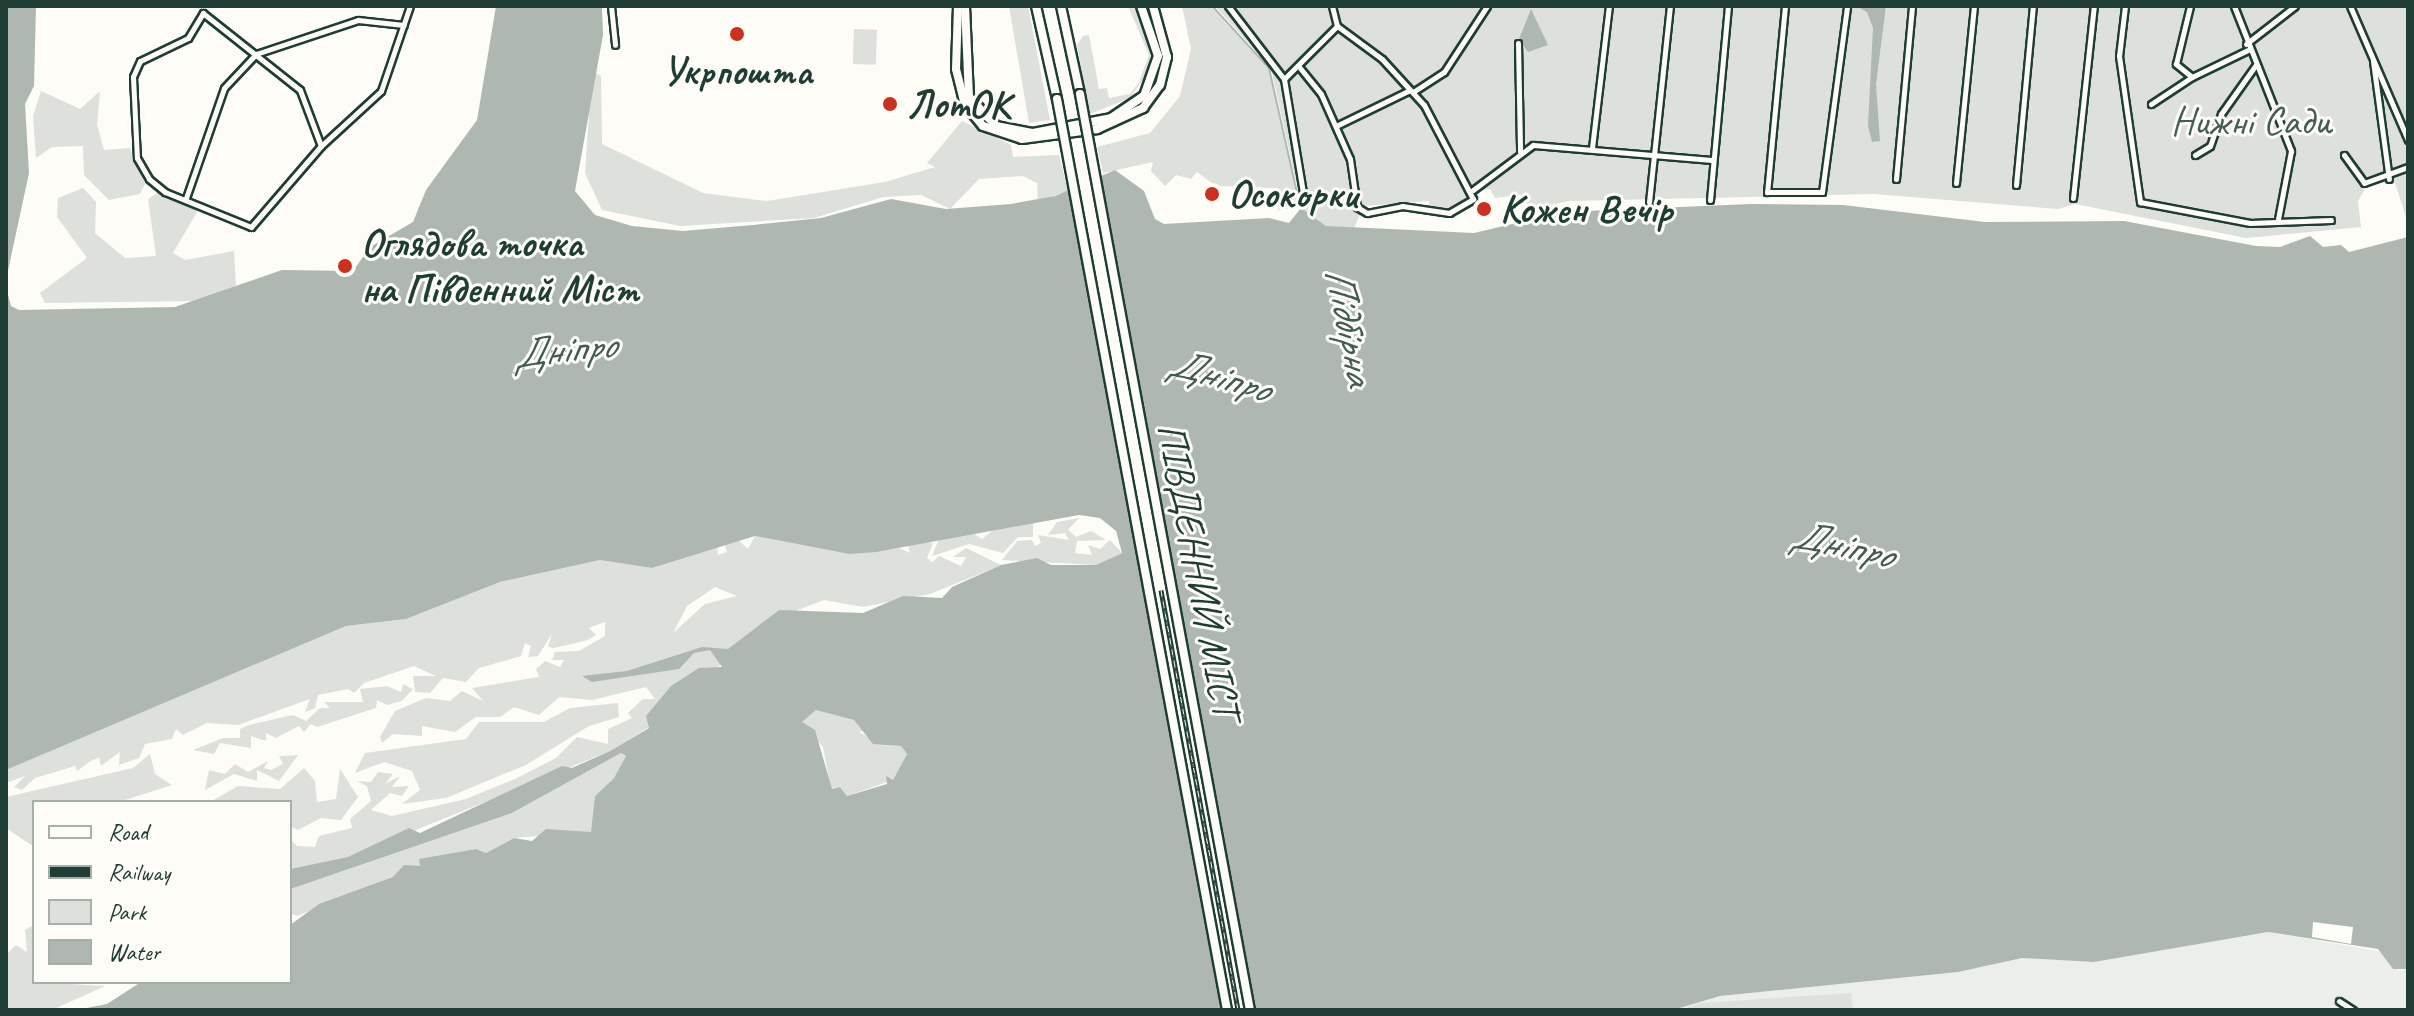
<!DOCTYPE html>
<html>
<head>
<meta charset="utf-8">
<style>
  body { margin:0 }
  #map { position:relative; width:2414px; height:1016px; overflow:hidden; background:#fdfcf7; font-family:Caveat,sans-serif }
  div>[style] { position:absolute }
  .built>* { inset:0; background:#eceee9 }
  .green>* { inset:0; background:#dde0db; transform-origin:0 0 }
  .water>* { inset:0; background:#aeb8b1 }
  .pier>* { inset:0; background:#fdfcf7 }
  .stream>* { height:2px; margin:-1px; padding:0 1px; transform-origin:1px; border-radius:1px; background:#aeb8b1 }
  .roads { filter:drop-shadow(2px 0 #1f3d34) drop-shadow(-2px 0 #1f3d34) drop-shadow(0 2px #1f3d34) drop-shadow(0 -2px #1f3d34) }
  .minor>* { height:5px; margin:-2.5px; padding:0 2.5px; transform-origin:2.5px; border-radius:2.5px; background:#fdfcf7 }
  .trunk>* { height:8px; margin:-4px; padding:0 4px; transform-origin:4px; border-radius:4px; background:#fdfcf7 }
  .rail>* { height:5px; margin-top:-2.5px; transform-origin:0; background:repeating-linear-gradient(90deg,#fdfcf7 0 6px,#1f3d34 0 12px); box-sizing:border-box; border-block:2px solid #1f3d34 }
  .bridges { filter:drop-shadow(2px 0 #1f3d34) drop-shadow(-2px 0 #1f3d34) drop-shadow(0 2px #1f3d34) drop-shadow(0 -2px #1f3d34) }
  .trunk-bridge>* { height:8px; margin:-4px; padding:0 4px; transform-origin:4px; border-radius:4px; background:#fdfcf7 }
  .dots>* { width:22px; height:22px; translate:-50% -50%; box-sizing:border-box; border:4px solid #fdfcf7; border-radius:50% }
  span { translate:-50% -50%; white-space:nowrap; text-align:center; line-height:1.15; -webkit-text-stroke:6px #fdfcf7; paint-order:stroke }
  .poi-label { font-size:40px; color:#1f3d34; font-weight:700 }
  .left { translate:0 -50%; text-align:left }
  .park-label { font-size:40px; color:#455e55 }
  .street-label { font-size:40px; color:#1f3d34 }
  .water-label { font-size:42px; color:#435c53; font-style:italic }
  .frame { position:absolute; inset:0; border:8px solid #1f3d34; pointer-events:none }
  .legend { position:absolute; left:32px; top:800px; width:260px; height:184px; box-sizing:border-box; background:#fdfcf7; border:2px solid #a4b0a9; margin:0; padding:10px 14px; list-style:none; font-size:24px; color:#1f3d34 }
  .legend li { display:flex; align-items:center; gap:16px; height:40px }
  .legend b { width:40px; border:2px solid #a4b0a9 }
</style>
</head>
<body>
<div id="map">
  <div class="built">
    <div style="clip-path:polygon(2268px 932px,2384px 952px,2398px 970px,2408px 969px,2408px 1010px,1673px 1010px,1720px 996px,1958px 972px,2022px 958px,2094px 962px)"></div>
  </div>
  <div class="green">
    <div style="clip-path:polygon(1009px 6px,1028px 6px,1050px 120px,1029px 123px)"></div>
    <div style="clip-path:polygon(1128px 6px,1135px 6px,1148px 38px,1151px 60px,1148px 72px,1130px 98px,1090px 114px,1077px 45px,1083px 36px,1089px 35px,1099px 89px,1107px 88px,1109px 98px,1130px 94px,1139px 82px,1149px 55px)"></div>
    <div style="clip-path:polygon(1182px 6px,1210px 6px,1269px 69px,1299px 207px,1278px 210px,1280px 196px,1272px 188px,1216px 186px,1197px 172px,1191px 179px,1176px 175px,1165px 186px,1151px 171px,1153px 162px,1103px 173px,1097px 147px,1150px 133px,1180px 96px,1191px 49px)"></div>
    <div style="clip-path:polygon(1215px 6px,2408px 6px,2408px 223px,2394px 180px,2366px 187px,2358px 201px,2361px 227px,2246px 238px,2075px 204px,2058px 209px,1874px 194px,1569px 201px,1531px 209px,1520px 195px,1495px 198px,1490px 189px,1471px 192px,1472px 197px,1445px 209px,1429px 207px,1429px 201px,1364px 206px,1354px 228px,1326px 226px,1302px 209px,1271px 68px)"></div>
    <div style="left:854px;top:29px;width:23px;height:35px;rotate:2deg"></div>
    <div style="clip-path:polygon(592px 71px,601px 76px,602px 144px,703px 193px,767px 201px,885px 182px,935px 167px,927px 163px,962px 121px,1011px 145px,1013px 157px,1059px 155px,1068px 191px,1038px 201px,1037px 183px,1023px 176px,979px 179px,950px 209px,921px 195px,883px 197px,814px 218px,680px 226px,602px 210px,585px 173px)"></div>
    <div style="clip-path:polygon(41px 91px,80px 109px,100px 91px,97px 125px,104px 150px,130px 148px,145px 184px,140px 194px,109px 200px,84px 175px,83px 146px,52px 147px,36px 158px,33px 116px)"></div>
    <div style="clip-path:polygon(83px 188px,96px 202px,95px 233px,125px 258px,156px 256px,148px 199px,160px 191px,188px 203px,197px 212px,173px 253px,185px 260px,234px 251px,236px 286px,196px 301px,45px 303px,40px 293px,87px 258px,57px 217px,58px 198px)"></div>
    <div style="clip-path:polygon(1079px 518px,1068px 530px,1076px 537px,1091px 531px,1106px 540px,1077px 541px,1075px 553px,1092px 555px,1088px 545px,1100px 549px,1110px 540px,1122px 553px,1096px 565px,1002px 560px,1017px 541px,1032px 540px,1035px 546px,1041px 543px,1038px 535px,1069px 540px,1065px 533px,1048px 535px,1057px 522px)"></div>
    <div style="clip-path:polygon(1033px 522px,1033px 537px,1018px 537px,1003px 553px,969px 544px,932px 556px,939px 539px,973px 533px,982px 539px,997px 527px)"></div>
    <div style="clip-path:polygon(evenodd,755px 536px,849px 554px,899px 548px,910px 553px,908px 544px,927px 541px,933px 543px,927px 558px,932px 562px,939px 556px,961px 566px,966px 557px,953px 557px,966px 548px,1001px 565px,930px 594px,863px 607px,824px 600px,772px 620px,649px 727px,610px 751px,347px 858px,290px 869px,290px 839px,297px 846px,315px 847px,319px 836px,352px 828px,350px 819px,371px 801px,367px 786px,357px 781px,371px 782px,378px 772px,393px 774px,385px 784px,400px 776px,392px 787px,409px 786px,402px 796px,390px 793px,371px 810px,392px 816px,466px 799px,515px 779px,556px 758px,577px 737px,608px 744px,608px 729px,632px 718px,628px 713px,643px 699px,655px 699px,646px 687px,592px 700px,559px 697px,539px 715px,514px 707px,500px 717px,476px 717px,455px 732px,422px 726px,422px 736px,393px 734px,382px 743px,380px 737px,395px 711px,426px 698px,450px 701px,462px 691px,483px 701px,472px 688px,539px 677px,536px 669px,545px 661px,560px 667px,564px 660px,552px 660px,555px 652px,579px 651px,605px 636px,605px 622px,589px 628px,596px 635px,588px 640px,554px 648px,548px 647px,552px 634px,538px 656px,528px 657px,531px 646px,525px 643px,521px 656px,479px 668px,466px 682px,443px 678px,430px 693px,415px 692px,413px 676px,436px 676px,414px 666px,364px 683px,354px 693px,348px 689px,318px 695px,315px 708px,305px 712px,310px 699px,238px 725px,207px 723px,183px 735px,176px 729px,172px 739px,145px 744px,139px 758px,119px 765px,120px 752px,101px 766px,99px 758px,92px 760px,77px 771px,75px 766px,35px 778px,22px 790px,14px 787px,25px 776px,6px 783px,6px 770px,346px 626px,406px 619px,500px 582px,600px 560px,652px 568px,717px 546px,718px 555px,727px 552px,725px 546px,736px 538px,748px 549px,755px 536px,715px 587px,737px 596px,705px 604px,673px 633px,687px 606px,715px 587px)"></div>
    <div style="clip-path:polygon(403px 684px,413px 689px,402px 701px,387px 705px,377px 700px,376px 708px,317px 727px,311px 724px,304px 732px,299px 726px,276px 738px,266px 733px,266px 741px,251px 736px,251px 748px,220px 743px,214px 754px,193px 750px,223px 738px,240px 738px,240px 729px,249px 725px,293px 715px,306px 721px,320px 708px,330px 708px,324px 702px,363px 702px,360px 689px,387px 686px,401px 692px)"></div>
    <div style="clip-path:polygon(618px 703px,619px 717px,589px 726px,526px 765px,446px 798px,402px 804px,420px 790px,412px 771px,384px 762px,355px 773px,365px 753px,466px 739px,479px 722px,544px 722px,570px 708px)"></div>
    <div style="clip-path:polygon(817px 710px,854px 720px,864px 730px,859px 732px,884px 745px,901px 746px,907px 754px,893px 780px,847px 796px,840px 787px,831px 789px,823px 747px,802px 722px,801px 716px)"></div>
    <div style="clip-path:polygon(621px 753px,626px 756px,614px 778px,595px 796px,592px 832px,514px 838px,486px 853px,476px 849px,419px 860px,420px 866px,297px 916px,290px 913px,290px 888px,512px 813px)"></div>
    <div style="clip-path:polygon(150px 754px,155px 774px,172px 785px,119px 802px,34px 802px,34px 847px,6px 828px,6px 797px,133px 768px)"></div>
    <div style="clip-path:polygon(298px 755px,279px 781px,257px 770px,257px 781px,234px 774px,205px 790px,209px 770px,225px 774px,235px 764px,248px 772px,268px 761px,264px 768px,271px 770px,283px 764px,279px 756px)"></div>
    <div style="clip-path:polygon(304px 768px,315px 781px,317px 802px,336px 799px,340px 769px,358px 797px,341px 820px,321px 818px,298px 830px,290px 826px,290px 802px,184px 802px,212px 801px,238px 786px,280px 789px)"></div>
    <div style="clip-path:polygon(34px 925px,34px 982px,105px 986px,52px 1010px,6px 1010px,6px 955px,16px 945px,27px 952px,25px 930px)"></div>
    <div style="clip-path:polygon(1851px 993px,1853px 1009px,1681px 1010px,1701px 1003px)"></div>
  </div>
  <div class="water">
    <div style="clip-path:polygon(6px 6px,36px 6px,34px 86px,25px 104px,29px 173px,6px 280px)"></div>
    <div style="clip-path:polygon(evenodd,496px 6px,602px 6px,603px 35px,575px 191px,595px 215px,632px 226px,683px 231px,753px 225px,821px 218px,891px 199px,946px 209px,1011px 204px,1055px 196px,1115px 170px,1144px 191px,1155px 219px,1164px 224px,1269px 218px,1289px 223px,1301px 208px,1326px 226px,1474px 233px,1563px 212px,1751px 204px,1843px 205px,1985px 222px,2124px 221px,2256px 246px,2280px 247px,2310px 236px,2323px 247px,2341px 245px,2349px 252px,2408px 237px,2408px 969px,2393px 969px,2378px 949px,2268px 932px,2094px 962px,2022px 958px,1958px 972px,1720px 996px,1673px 1010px,76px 1010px,107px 1004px,141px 982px,290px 982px,290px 925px,319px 904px,393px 877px,404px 865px,420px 866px,419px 859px,476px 849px,486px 853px,514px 838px,532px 841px,546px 829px,591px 832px,595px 796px,614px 778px,626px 756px,621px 753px,512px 813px,290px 889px,290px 869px,348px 857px,409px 828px,420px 833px,562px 766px,572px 768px,610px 751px,649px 728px,646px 716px,671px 686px,699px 668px,722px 667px,710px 650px,694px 653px,679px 669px,592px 682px,582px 676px,627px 671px,702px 647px,728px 649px,779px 610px,863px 613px,903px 596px,942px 598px,952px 587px,1001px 565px,1037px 558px,1051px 565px,1096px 565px,1122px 553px,1116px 531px,1100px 518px,1079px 515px,876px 552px,849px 554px,755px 536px,652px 568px,600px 560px,500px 582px,406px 619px,346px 626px,6px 770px,6px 287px,11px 306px,19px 310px,175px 307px,282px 270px,353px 271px,370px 247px,413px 222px,426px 190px,477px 120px,496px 6px,816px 710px,854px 720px,873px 744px,901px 746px,907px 754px,893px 780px,886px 776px,887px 784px,847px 796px,840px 787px,832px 789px,815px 730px,802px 722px,816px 710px)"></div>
    <div style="clip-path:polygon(1856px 6px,1886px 6px,1876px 84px,1880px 141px,1872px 142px,1868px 126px,1873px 28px,1867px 12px)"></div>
    <div style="clip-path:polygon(1531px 9px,1548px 45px,1528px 52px,1519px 39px)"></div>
  </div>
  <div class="pier">
    <div style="clip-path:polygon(1100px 170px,1123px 296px,1255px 1010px,1221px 1010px,1068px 186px)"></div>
    <div style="clip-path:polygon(2313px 922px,2353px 927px,2351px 944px,2312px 937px)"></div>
  </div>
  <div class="stream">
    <div style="left:1212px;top:6px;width:84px;rotate:47.4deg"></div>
    <div style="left:1269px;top:68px;width:147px;rotate:77.4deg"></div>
  </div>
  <div class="roads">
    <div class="minor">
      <div style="left:611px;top:6px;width:39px;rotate:84deg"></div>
      <div style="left:1228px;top:6px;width:92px;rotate:52.5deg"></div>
      <div style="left:1284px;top:79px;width:116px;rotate:80.5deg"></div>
      <div style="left:1785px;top:6px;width:187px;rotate:95.5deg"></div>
      <div style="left:1767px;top:192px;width:55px"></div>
      <div style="left:1822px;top:192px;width:188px;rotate:-82.3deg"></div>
      <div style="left:2125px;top:6px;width:50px;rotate:96.8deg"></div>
      <div style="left:2119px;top:56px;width:148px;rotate:81.8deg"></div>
      <div style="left:2140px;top:202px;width:112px;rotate:10.8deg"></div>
      <div style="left:2250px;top:223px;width:81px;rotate:-2.1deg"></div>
      <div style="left:2234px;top:6px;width:156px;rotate:68.5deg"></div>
      <div style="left:2291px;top:151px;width:69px;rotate:100.8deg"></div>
      <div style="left:2350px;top:6px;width:146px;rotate:66.6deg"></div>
      <div style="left:1518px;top:43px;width:109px;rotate:88.9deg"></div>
      <div style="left:2246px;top:44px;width:62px;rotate:-37.8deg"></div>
      <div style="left:2373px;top:61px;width:119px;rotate:82.3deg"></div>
      <div style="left:1300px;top:68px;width:33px;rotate:51deg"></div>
      <div style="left:1321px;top:94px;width:71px;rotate:66deg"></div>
      <div style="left:1350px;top:159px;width:49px;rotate:81.7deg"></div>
      <div style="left:1357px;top:207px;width:12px;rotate:31deg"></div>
      <div style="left:1367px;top:213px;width:36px;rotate:-11deg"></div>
      <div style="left:1402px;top:206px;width:48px;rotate:8.5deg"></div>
      <div style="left:1449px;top:213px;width:28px;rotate:-30deg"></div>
      <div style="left:1473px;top:199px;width:106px;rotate:-117.5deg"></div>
      <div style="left:1424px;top:105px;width:62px;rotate:-132.4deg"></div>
      <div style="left:1382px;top:59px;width:56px;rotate:-143.7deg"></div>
      <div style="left:1337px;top:26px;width:21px;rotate:-104deg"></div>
      <div style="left:2192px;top:77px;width:62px;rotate:-25.7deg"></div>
      <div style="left:1284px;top:79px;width:75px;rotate:-45deg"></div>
      <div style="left:1413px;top:92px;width:37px;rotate:-33deg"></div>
      <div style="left:1444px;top:72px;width:79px;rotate:-56.9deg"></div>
      <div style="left:2151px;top:104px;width:49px;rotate:-33.4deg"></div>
      <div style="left:2192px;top:77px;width:21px;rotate:-141deg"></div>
      <div style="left:2176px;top:64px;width:60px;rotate:-76.4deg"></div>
      <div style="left:1336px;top:126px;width:80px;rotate:-25.9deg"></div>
      <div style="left:321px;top:146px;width:60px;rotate:-110.6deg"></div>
      <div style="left:300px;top:90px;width:124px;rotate:-141.6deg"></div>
      <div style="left:203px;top:13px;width:29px;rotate:121deg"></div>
      <div style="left:188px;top:38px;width:53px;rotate:154.4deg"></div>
      <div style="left:140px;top:61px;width:17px;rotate:114deg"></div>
      <div style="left:133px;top:77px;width:81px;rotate:87.2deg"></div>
      <div style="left:137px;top:158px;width:24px;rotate:60deg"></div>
      <div style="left:149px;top:179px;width:21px;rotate:39deg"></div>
      <div style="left:165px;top:192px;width:93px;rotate:22.1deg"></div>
      <div style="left:251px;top:227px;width:107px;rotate:-49.2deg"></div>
      <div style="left:321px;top:146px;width:81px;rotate:-42.5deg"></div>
      <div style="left:381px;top:91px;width:90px;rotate:-71.2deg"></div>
      <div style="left:1592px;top:148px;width:143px;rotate:-83.2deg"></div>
      <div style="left:2195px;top:155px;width:17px;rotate:-31deg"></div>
      <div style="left:2210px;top:146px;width:34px;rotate:-71deg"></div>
      <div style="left:2221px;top:114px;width:59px;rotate:-54.7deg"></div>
      <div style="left:2344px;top:155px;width:34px;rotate:54deg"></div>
      <div style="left:2364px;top:183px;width:47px;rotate:-20deg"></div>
      <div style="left:1896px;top:179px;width:174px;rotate:-84.7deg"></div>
      <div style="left:1956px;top:183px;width:178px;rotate:-84.2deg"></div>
      <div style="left:2016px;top:185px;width:180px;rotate:-84.6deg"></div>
      <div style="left:1473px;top:190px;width:75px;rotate:-36.9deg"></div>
      <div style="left:1533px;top:145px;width:180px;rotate:4.8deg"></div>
      <div style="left:186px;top:198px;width:116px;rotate:-70.9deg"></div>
      <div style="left:224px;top:88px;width:47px;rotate:-46.7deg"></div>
      <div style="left:256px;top:54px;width:108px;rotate:-18.4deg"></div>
      <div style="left:358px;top:20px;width:46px;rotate:6.2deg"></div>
      <div style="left:2073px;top:198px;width:193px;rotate:-83.8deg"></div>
      <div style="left:1710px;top:200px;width:195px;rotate:-84.7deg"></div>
      <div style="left:1649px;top:202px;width:197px;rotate:-83.9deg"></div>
      <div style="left:2339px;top:1001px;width:17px;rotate:33deg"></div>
    </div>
    <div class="trunk">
      <div style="left:958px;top:6px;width:63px;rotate:91.8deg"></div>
      <div style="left:956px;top:69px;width:36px;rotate:76deg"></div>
      <div style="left:965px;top:104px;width:28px;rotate:51deg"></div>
      <div style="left:983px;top:126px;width:41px;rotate:18.4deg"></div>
      <div style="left:1022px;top:139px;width:76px;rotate:-7.6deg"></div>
      <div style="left:1097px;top:129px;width:51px;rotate:-24.5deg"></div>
      <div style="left:1143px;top:108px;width:29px;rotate:-54deg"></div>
      <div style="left:1160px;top:85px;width:29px;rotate:-76deg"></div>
      <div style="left:1167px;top:57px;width:53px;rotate:-105.4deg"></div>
      <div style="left:965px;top:6px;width:91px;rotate:87.5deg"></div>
      <div style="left:969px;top:97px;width:40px;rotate:47deg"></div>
      <div style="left:996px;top:126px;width:38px;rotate:11deg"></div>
      <div style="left:1033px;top:133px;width:79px;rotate:-10.9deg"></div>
      <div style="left:1111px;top:118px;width:40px;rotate:-34deg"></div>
      <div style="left:1144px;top:96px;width:42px;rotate:-70.7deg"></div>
      <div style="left:1158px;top:56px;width:53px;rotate:-108.8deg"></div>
      <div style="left:1036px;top:6px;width:95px;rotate:77.3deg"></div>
      <div style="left:1061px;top:6px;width:90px;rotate:77.8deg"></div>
    </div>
  </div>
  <div class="rail">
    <div style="left:1161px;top:590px;width:427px;rotate:79.6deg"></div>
  </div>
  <div class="bridges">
    <div class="trunk-bridge">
      <div style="left:1080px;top:94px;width:932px;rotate:79.49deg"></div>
      <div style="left:1057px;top:99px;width:927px;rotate:79.43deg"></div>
    </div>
  </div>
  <div class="dots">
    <div style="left:737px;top:34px;background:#c8321e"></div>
    <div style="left:890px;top:104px;background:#c8321e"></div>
    <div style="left:1212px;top:194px;background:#c8321e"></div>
    <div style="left:1484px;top:209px;background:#c8321e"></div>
    <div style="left:345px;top:266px;background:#c8321e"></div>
  </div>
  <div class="poi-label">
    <span style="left:737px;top:71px">Укрпошта</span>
    <span class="left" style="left:906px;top:104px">ЛотОК</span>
    <span class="left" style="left:1228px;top:194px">Осокорки</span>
    <span class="left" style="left:1500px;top:209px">Кожен Вечір</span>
    <span class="left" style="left:361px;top:266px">Оглядова точка<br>на Південний Міст</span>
  </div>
  <div class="park-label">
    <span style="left:2251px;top:121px">Нижні Сади</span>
  </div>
  <div class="street-label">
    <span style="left:1199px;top:570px;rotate:79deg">ПІВДЕННИЙ МІСТ</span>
  </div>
  <div class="water-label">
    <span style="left:1349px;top:326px;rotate:79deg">Підбірна</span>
    <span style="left:564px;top:350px;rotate:-6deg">Дніпро</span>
    <span style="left:1219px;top:376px;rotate:16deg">Дніпро</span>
    <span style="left:1842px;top:545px;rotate:12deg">Дніпро</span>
  </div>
  <div class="frame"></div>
  <ul class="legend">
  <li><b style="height:10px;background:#fdfcf7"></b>Road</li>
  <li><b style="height:10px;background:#1f3d34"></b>Railway</li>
  <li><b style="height:22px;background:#dde0db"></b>Park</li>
  <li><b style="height:22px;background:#aeb8b1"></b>Water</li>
  </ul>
</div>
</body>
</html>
